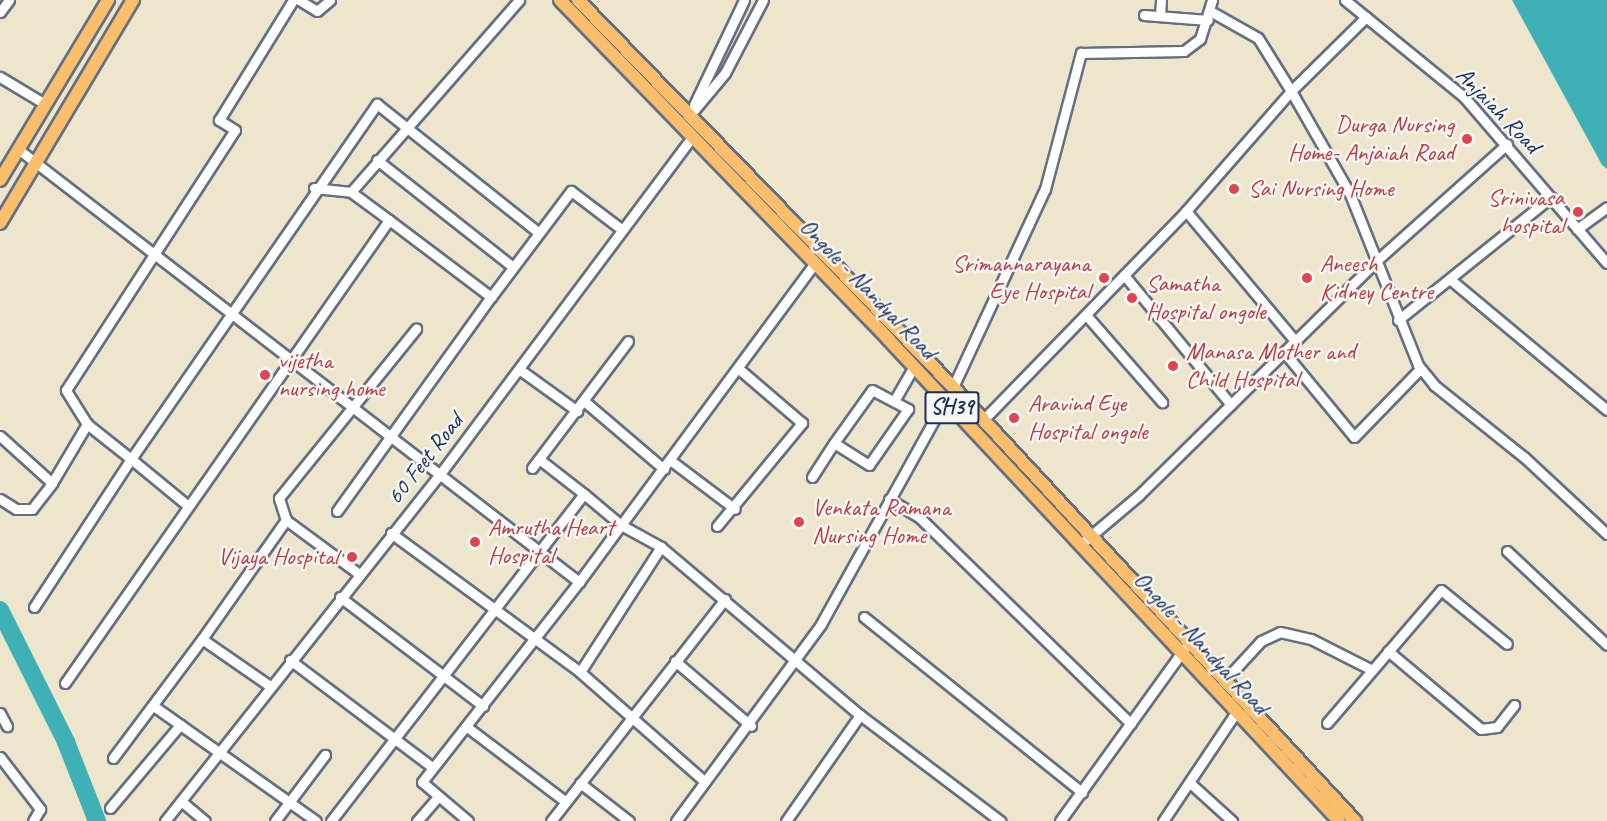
<!DOCTYPE html>
<html>
<head>
<meta charset="utf-8">
<style>
  body { margin:0 }
  #map { position:relative; width:1607px; height:821px; overflow:hidden; background:#ede6cc; font-family:Caveat,sans-serif }
  div>[style] { position:absolute }
  .water>* { inset:0; background:#3fb0b6 }
  .river>* { height:18px; margin:-9px; padding:0 9px; transform-origin:9px; border-radius:9px; background:#3fb0b6 }
  .roads { filter:drop-shadow(2px 0 #646f84) drop-shadow(-2px 0 #646f84) drop-shadow(0 2px #646f84) drop-shadow(0 -2px #646f84) }
  .minor>* { height:9px; margin:-4.5px; padding:0 4.5px; transform-origin:4.5px; border-radius:4.5px; background:#fff }
  .major>* { height:12px; margin:-6px; padding:0 6px; transform-origin:6px; border-radius:6px; background:#fabe6d }
  .dots>* { width:16px; height:16px; translate:-50% -50%; box-sizing:border-box; border:3px solid #f6f6f2; border-radius:50% }
  span { translate:-50% -50%; white-space:nowrap; text-align:center; line-height:1.15; -webkit-text-stroke:5px #f6f6f2; paint-order:stroke }
  .shield-label span { padding:2px 4px; background:#f6f6f2; border:2px solid; border-radius:4px; -webkit-text-stroke-width:0 }
  .shield-label { font-size:22px; color:#1b2f5e; font-weight:700 }
  .street-label { font-size:24px; color:#1b2f5e }
  .health-label { font-size:24px; color:#be3a42 }
  .right { translate:-100% -50%; text-align:right }
  .left { translate:0 -50%; text-align:left }
</style>
</head>
<body>
<div id="map">
  <div class="water">
    <div style="clip-path:polygon(1512px 0,1607px 0,1607px 169px,1602px 165px)"></div>
  </div>
  <div class="river">
    <div style="left:0;top:610px;width:148px;rotate:63.4deg"></div>
    <div style="left:66px;top:742px;width:85px;rotate:68.6deg"></div>
  </div>
  <div class="roads">
    <div class="minor">
      <div style="left:299px;top:0;width:21px;rotate:31deg"></div>
      <div style="left:317px;top:11px;width:17px;rotate:-40deg"></div>
      <div style="left:1345px;top:0;width:154px;rotate:39.2deg"></div>
      <div style="left:1464px;top:97px;width:219px;rotate:49.3deg"></div>
      <div style="left:0;top:12px;width:15px;rotate:-53deg"></div>
      <div style="left:1144px;top:15px;width:64px;rotate:4.5deg"></div>
      <div style="left:1160px;top:15px;width:15px;rotate:-86deg"></div>
      <div style="left:1366px;top:17px;width:105px;rotate:135.4deg"></div>
      <div style="left:1291px;top:91px;width:119px;rotate:60.2deg"></div>
      <div style="left:1350px;top:194px;width:184px;rotate:68.3deg"></div>
      <div style="left:1418px;top:365px;width:26px;rotate:51deg"></div>
      <div style="left:1434px;top:385px;width:115px;rotate:38.7deg"></div>
      <div style="left:1524px;top:457px;width:113px;rotate:42.9deg"></div>
      <div style="left:0;top:77px;width:52px;rotate:31deg"></div>
      <div style="left:694px;top:105px;width:116px;rotate:-64.5deg"></div>
      <div style="left:689px;top:116px;width:56px;rotate:-50.1deg"></div>
      <div style="left:725px;top:73px;width:82px;rotate:-62.5deg"></div>
      <div style="left:18px;top:149px;width:709px;rotate:37.66deg"></div>
      <div style="left:579px;top:582px;width:71px;rotate:-53.6deg"></div>
      <div style="left:621px;top:525px;width:46px;rotate:28.8deg"></div>
      <div style="left:661px;top:547px;width:260px;rotate:40.2deg"></div>
      <div style="left:860px;top:715px;width:176px;rotate:37.1deg"></div>
      <div style="left:377px;top:160px;width:173px;rotate:38.2deg"></div>
      <div style="left:314px;top:188px;width:37px;rotate:6deg"></div>
      <div style="left:1186px;top:211px;width:170px;rotate:50deg"></div>
      <div style="left:389px;top:220px;width:47px;rotate:-143.6deg"></div>
      <div style="left:351px;top:192px;width:255px;rotate:-48.8deg"></div>
      <div style="left:1577px;top:229px;width:37px;rotate:-36deg"></div>
      <div style="left:1124px;top:275px;width:168px;rotate:50.5deg"></div>
      <div style="left:1451px;top:280px;width:203px;rotate:39.8deg"></div>
      <div style="left:1086px;top:315px;width:116px;rotate:48.9deg"></div>
      <div style="left:1398px;top:320px;width:196px;rotate:-38.8deg"></div>
      <div style="left:1284px;top:352px;width:110px;rotate:50.5deg"></div>
      <div style="left:1354px;top:437px;width:95px;rotate:-45.9deg"></div>
      <div style="left:519px;top:369px;width:72px;rotate:35.9deg"></div>
      <div style="left:953px;top:387px;width:218px;rotate:-65.1deg"></div>
      <div style="left:1045px;top:189px;width:141px;rotate:-75.2deg"></div>
      <div style="left:1081px;top:53px;width:103px;rotate:-1.1deg"></div>
      <div style="left:1184px;top:51px;width:20px;rotate:-37deg"></div>
      <div style="left:1200px;top:39px;width:41px;rotate:-72.9deg"></div>
      <div style="left:584px;top:401px;width:105px;rotate:40.4deg"></div>
      <div style="left:894px;top:401px;width:39px;rotate:-60deg"></div>
      <div style="left:983px;top:420px;width:291px;rotate:-45.8deg"></div>
      <div style="left:1186px;top:211px;width:159px;rotate:-48.8deg"></div>
      <div style="left:1291px;top:91px;width:62px;rotate:-121.9deg"></div>
      <div style="left:1258px;top:38px;width:55px;rotate:-150.6deg"></div>
      <div style="left:0;top:436px;width:70px;rotate:42.1deg"></div>
      <div style="left:52px;top:483px;width:69px;rotate:-59.3deg"></div>
      <div style="left:87px;top:424px;width:40px;rotate:-122deg"></div>
      <div style="left:66px;top:390px;width:310px;rotate:-57deg"></div>
      <div style="left:235px;top:130px;width:19px;rotate:-148deg"></div>
      <div style="left:219px;top:120px;width:141px;rotate:-58.3deg"></div>
      <div style="left:539px;top:459px;width:57px;rotate:37.9deg"></div>
      <div style="left:670px;top:460px;width:81px;rotate:37deg"></div>
      <div style="left:532px;top:468px;width:159px;rotate:-52.9deg"></div>
      <div style="left:812px;top:477px;width:40px;rotate:-57.1deg"></div>
      <div style="left:834px;top:443px;width:65px;rotate:-54.4deg"></div>
      <div style="left:872px;top:390px;width:41px;rotate:27.8deg"></div>
      <div style="left:908px;top:409px;width:68px;rotate:124.9deg"></div>
      <div style="left:869px;top:465px;width:41px;rotate:-147.8deg"></div>
      <div style="left:0;top:499px;width:19px;rotate:32deg"></div>
      <div style="left:16px;top:509px;width:16px"></div>
      <div style="left:32px;top:509px;width:33px;rotate:-52deg"></div>
      <div style="left:889px;top:499px;width:35px;rotate:31deg"></div>
      <div style="left:919px;top:517px;width:296px;rotate:44.3deg"></div>
      <div style="left:187px;top:505px;width:72px;rotate:-140.6deg"></div>
      <div style="left:131px;top:459px;width:432px;rotate:-55.3deg"></div>
      <div style="left:377px;top:104px;width:207px;rotate:38.5deg"></div>
      <div style="left:337px;top:511px;width:264px;rotate:-54.3deg"></div>
      <div style="left:286px;top:520px;width:23px;rotate:-108deg"></div>
      <div style="left:279px;top:498px;width:218px;rotate:-51deg"></div>
      <div style="left:717px;top:526px;width:134px;rotate:-50.5deg"></div>
      <div style="left:802px;top:423px;width:83px;rotate:-139.4deg"></div>
      <div style="left:391px;top:533px;width:235px;rotate:36.3deg"></div>
      <div style="left:580px;top:672px;width:165px;rotate:41.3deg"></div>
      <div style="left:1081px;top:544px;width:76px;rotate:-40.2deg"></div>
      <div style="left:1139px;top:495px;width:332px;rotate:-44.6deg"></div>
      <div style="left:1375px;top:262px;width:177px;rotate:-41.8deg"></div>
      <div style="left:1507px;top:551px;width:137px;rotate:43.2deg"></div>
      <div style="left:340px;top:597px;width:180px;rotate:37.3deg"></div>
      <div style="left:34px;top:607px;width:177px;rotate:-56.8deg"></div>
      <div style="left:131px;top:459px;width:56px;rotate:-141.5deg"></div>
      <div style="left:864px;top:617px;width:280px;rotate:38.8deg"></div>
      <div style="left:202px;top:639px;width:146px;rotate:-54.8deg"></div>
      <div style="left:286px;top:520px;width:89px;rotate:36.4deg"></div>
      <div style="left:1388px;top:651px;width:121px;rotate:40deg"></div>
      <div style="left:1481px;top:729px;width:16px;rotate:-7deg"></div>
      <div style="left:1497px;top:727px;width:28px;rotate:-52deg"></div>
      <div style="left:290px;top:660px;width:178px;rotate:37deg"></div>
      <div style="left:675px;top:661px;width:100px;rotate:40.5deg"></div>
      <div style="left:580px;top:672px;width:149px;rotate:-57.1deg"></div>
      <div style="left:1225px;top:680px;width:53px;rotate:-47.3deg"></div>
      <div style="left:1261px;top:641px;width:21px;rotate:-25deg"></div>
      <div style="left:1280px;top:632px;width:32px;rotate:13deg"></div>
      <div style="left:1311px;top:639px;width:68px;rotate:26.9deg"></div>
      <div style="left:65px;top:683px;width:565px;rotate:-55.02deg"></div>
      <div style="left:389px;top:220px;width:128px;rotate:37deg"></div>
      <div style="left:491px;top:297px;width:133px;rotate:-53deg"></div>
      <div style="left:571px;top:191px;width:61px;rotate:37.1deg"></div>
      <div style="left:155px;top:707px;width:197px;rotate:35.3deg"></div>
      <div style="left:0;top:713px;width:15px;rotate:62deg"></div>
      <div style="left:1327px;top:723px;width:175px;rotate:-49.4deg"></div>
      <div style="left:1441px;top:590px;width:85px;rotate:39.3deg"></div>
      <div style="left:467px;top:727px;width:124px;rotate:37.1deg"></div>
      <div style="left:0;top:757px;width:66px;rotate:52.4deg"></div>
      <div style="left:40px;top:809px;width:14px;rotate:120deg"></div>
      <div style="left:113px;top:758px;width:149px;rotate:-53.2deg"></div>
      <div style="left:202px;top:639px;width:83px;rotate:34.7deg"></div>
      <div style="left:580px;top:783px;width:62px;rotate:37.8deg"></div>
      <div style="left:1190px;top:783px;width:57px;rotate:42.1deg"></div>
      <div style="left:181px;top:801px;width:31px;rotate:40deg"></div>
      <div style="left:110px;top:808px;width:109px;rotate:-49.9deg"></div>
      <div style="left:165px;top:821px;width:443px;rotate:-51.6deg"></div>
      <div style="left:440px;top:474px;width:421px;rotate:-53.2deg"></div>
      <div style="left:275px;top:821px;width:83px;rotate:-52.9deg"></div>
      <div style="left:331px;top:821px;width:413px;rotate:-52.3deg"></div>
      <div style="left:584px;top:494px;width:48px;rotate:40deg"></div>
      <div style="left:621px;top:525px;width:325px;rotate:-53.5deg"></div>
      <div style="left:417px;top:821px;width:30px;rotate:-49deg"></div>
      <div style="left:468px;top:821px;width:60px;rotate:-139.7deg"></div>
      <div style="left:422px;top:782px;width:254px;rotate:-51.9deg"></div>
      <div style="left:551px;top:821px;width:282px;rotate:-51.9deg"></div>
      <div style="left:676px;top:821px;width:245px;rotate:-53.6deg"></div>
      <div style="left:821px;top:624px;width:256px;rotate:-61deg"></div>
      <div style="left:786px;top:821px;width:129px;rotate:-55.1deg"></div>
      <div style="left:1060px;top:821px;width:213px;rotate:-54.2deg"></div>
      <div style="left:1163px;top:821px;width:133px;rotate:-56.1deg"></div>
    </div>
    <div class="major">
      <div style="left:560px;top:0;width:472px;rotate:45.9deg"></div>
      <div style="left:888px;top:339px;width:660px;rotate:46.9deg"></div>
      <div style="left:578px;top:0;width:539px;rotate:45.9deg"></div>
      <div style="left:953px;top:387px;width:592px;rotate:47.19deg"></div>
      <div style="left:0;top:180px;width:210px;rotate:-59deg"></div>
      <div style="left:0;top:223px;width:260px;rotate:-59.2deg"></div>
    </div>
  </div>
  <div class="dots">
    <div style="left:1467px;top:139px;background:#e0444e"></div>
    <div style="left:1234px;top:189px;background:#e0444e"></div>
    <div style="left:1578px;top:212px;background:#e0444e"></div>
    <div style="left:1104px;top:278px;background:#e0444e"></div>
    <div style="left:1307px;top:278px;background:#e0444e"></div>
    <div style="left:1132px;top:298px;background:#e0444e"></div>
    <div style="left:1173px;top:366px;background:#e0444e"></div>
    <div style="left:265px;top:375px;background:#e0444e"></div>
    <div style="left:1014px;top:418px;background:#e0444e"></div>
    <div style="left:799px;top:522px;background:#e0444e"></div>
    <div style="left:475px;top:542px;background:#e0444e"></div>
    <div style="left:352px;top:557px;background:#e0444e"></div>
  </div>
  <div class="shield-label">
    <span style="left:952px;top:408px">SH39</span>
  </div>
  <div class="street-label">
    <span style="left:1498px;top:110px;rotate:46deg">Anjaiah Road</span>
    <span style="left:868px;top:289px;rotate:46deg">Ongole - Nandyal Road</span>
    <span style="left:425px;top:459px;rotate:-52deg">60 Feet Road</span>
    <span style="left:1201px;top:643px;rotate:47deg">Ongole - Nandyal Road</span>
  </div>
  <div class="health-label">
    <span class="right" style="left:1454px;top:139px">Durga Nursing<br>Home- Anjaiah Road</span>
    <span class="left" style="left:1248px;top:189px">Sai Nursing Home</span>
    <span class="right" style="left:1564px;top:212px">Srinivasa<br>hospital</span>
    <span class="right" style="left:1090px;top:278px">Srimannarayana<br>Eye Hospital</span>
    <span class="left" style="left:1320px;top:278px">Aneesh<br>Kidney Centre</span>
    <span class="left" style="left:1146px;top:298px">Samatha<br>Hospital ongole</span>
    <span class="left" style="left:1186px;top:366px">Manasa Mother and<br>Child Hospital</span>
    <span class="left" style="left:278px;top:375px">vijetha<br>nursing home</span>
    <span class="left" style="left:1028px;top:418px">Aravind Eye<br>Hospital ongole</span>
    <span class="left" style="left:812px;top:522px">Venkata Ramana<br>Nursing Home</span>
    <span class="left" style="left:488px;top:542px">Amrutha Heart<br>Hospital</span>
    <span class="right" style="left:338px;top:557px">Vijaya Hospital</span>
  </div>
</div>
</body>
</html>
